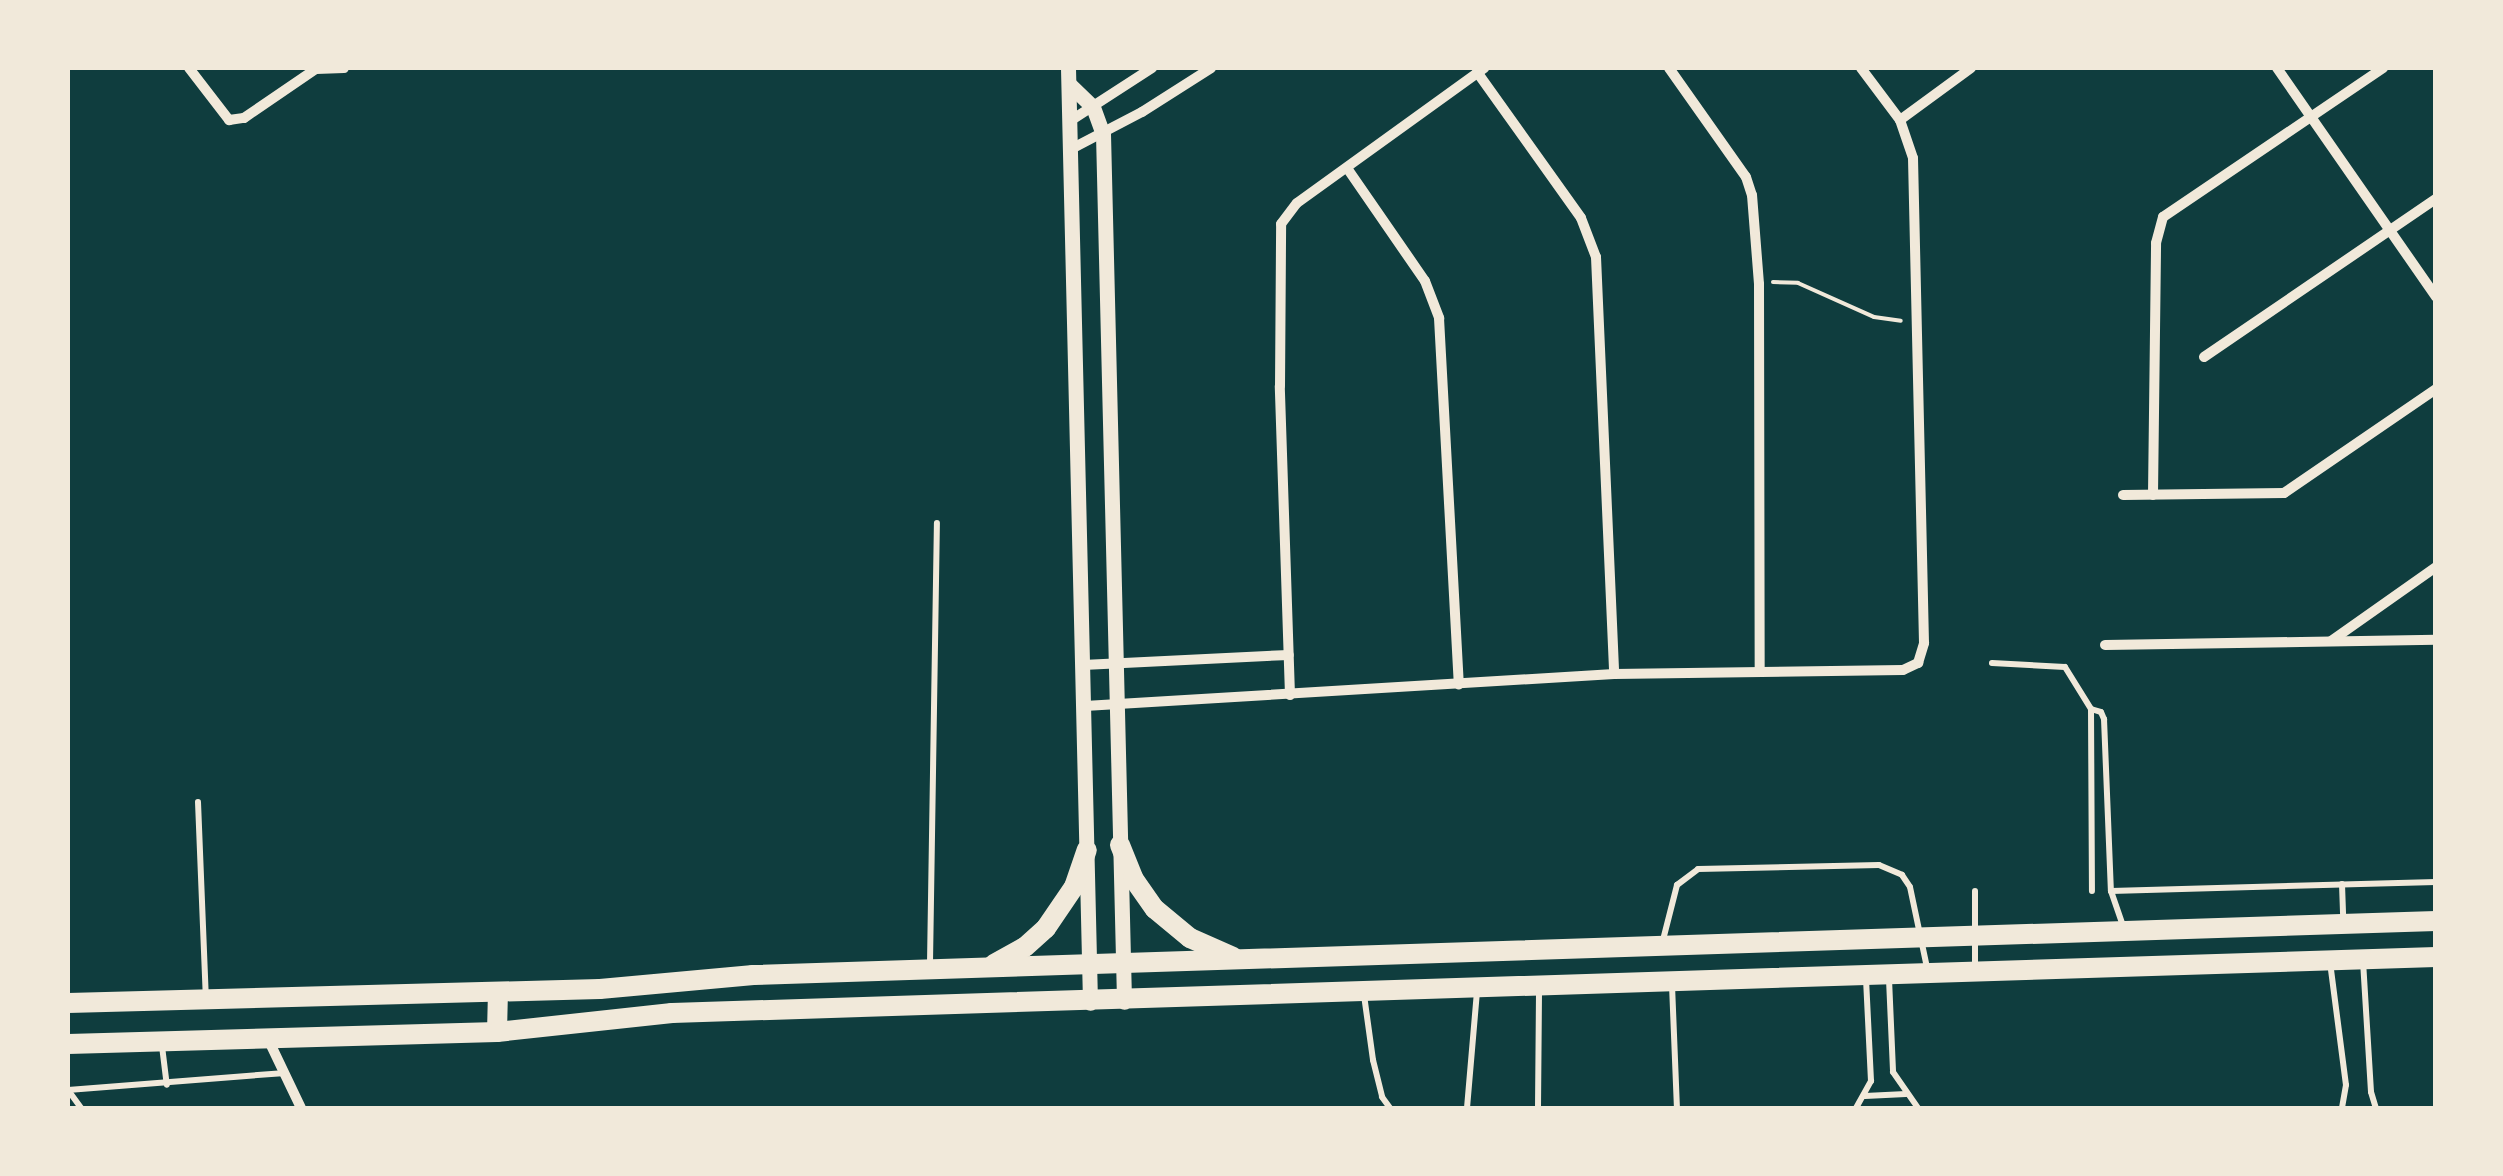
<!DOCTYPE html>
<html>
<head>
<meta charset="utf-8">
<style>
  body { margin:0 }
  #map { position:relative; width:2503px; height:1176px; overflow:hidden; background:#0f3d3e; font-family:"DM Sans",sans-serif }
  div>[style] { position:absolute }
  .path>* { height:4px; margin:-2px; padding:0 2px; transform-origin:2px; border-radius:2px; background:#f1e9da }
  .service>* { height:6px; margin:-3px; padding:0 3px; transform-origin:3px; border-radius:3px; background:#f1e9da }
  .minor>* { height:10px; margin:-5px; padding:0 5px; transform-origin:5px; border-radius:5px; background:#f1e9da }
  .tertiary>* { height:15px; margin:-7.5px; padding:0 7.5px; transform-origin:7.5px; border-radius:7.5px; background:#f1e9da }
  .trunk>* { height:20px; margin:-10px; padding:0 10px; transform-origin:10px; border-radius:10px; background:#f1e9da }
  span { translate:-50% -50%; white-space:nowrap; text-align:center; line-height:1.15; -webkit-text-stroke:8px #f1e9da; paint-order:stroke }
  .frame { position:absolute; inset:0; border:70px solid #f1e9da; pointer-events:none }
</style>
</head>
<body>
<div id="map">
  <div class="path">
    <div style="left:1773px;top:282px;width:25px;rotate:2deg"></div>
    <div style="left:1798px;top:283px;width:83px;rotate:24.1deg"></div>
    <div style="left:1874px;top:317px;width:27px;rotate:8deg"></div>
  </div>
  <div class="service">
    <div style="left:1992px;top:663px;width:73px;rotate:3.1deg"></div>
    <div style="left:2065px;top:667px;width:49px;rotate:58.2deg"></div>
    <div style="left:2091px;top:709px;width:182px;rotate:89.7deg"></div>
    <div style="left:2091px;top:709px;width:10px;rotate:17deg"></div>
    <div style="left:2101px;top:712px;width:8px;rotate:67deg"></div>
    <div style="left:2104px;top:719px;width:172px;rotate:87.7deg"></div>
    <div style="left:2111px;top:891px;width:36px;rotate:71deg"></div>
    <div style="left:198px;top:802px;width:196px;rotate:87.7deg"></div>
    <div style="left:2342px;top:884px;width:34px;rotate:88deg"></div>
    <div style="left:2111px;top:891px;width:325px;rotate:-1.6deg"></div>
    <div style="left:1663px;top:940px;width:57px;rotate:-75.7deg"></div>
    <div style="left:1677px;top:885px;width:26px;rotate:-37deg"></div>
    <div style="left:1698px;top:869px;width:181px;rotate:-1.3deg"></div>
    <div style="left:1879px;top:865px;width:25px;rotate:23deg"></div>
    <div style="left:1902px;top:875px;width:14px;rotate:56deg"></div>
    <div style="left:1910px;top:887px;width:83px;rotate:78.1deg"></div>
    <div style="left:2363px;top:961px;width:131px;rotate:86.5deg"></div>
    <div style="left:2371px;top:1092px;width:17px;rotate:73deg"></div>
    <div style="left:2330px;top:962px;width:124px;rotate:82.6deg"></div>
    <div style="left:2346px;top:1085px;width:23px;rotate:100deg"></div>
    <div style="left:930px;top:963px;width:440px;rotate:-89.1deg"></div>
    <div style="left:1975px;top:970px;width:79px;rotate:-90deg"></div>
    <div style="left:1889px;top:979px;width:93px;rotate:87.5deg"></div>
    <div style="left:1893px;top:1072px;width:44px;rotate:55.2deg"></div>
    <div style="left:1672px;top:985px;width:123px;rotate:87.7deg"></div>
    <div style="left:1364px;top:995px;width:66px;rotate:82.1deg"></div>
    <div style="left:1373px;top:1060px;width:38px;rotate:76deg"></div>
    <div style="left:1382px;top:1097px;width:14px;rotate:54deg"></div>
    <div style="left:162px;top:1046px;width:39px;rotate:83deg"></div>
    <div style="left:68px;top:1090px;width:218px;rotate:-4.5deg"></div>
    <div style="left:68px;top:1090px;width:22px;rotate:54deg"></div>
    <div style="left:1865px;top:1096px;width:41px;rotate:-2.8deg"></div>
    <div style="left:1467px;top:1108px;width:117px;rotate:-85.1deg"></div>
    <div style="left:1538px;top:1108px;width:118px;rotate:-89.5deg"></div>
    <div style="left:1856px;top:1108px;width:31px;rotate:-61deg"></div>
    <div style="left:1871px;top:1081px;width:103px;rotate:-92.8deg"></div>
  </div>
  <div class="minor">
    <div style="left:189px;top:68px;width:66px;rotate:52.4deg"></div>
    <div style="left:229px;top:120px;width:15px;rotate:-8deg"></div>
    <div style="left:244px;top:118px;width:88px;rotate:-34.4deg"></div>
    <div style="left:1669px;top:68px;width:133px;rotate:54.8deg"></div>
    <div style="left:1746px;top:177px;width:19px;rotate:72deg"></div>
    <div style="left:1752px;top:195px;width:89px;rotate:85.5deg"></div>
    <div style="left:1759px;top:284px;width:386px;rotate:89.9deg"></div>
    <div style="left:2277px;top:68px;width:279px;rotate:55.2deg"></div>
    <div style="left:316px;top:69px;width:28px;rotate:-2deg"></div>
    <div style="left:1477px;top:72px;width:179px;rotate:54.5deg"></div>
    <div style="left:1581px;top:218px;width:42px;rotate:69deg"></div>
    <div style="left:1596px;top:257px;width:417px;rotate:87.5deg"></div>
    <div style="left:1900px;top:120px;width:88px;rotate:-36.2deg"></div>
    <div style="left:1070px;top:121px;width:98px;rotate:-32.9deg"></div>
    <div style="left:1073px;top:148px;width:78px;rotate:-27.6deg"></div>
    <div style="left:1142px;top:112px;width:82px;rotate:-32.5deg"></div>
    <div style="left:1347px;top:168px;width:137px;rotate:55.4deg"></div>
    <div style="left:1425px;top:281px;width:40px;rotate:69deg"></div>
    <div style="left:1439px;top:318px;width:367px;rotate:86.9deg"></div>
    <div style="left:2204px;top:357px;width:281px;rotate:-34.3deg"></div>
    <div style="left:2123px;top:495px;width:161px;rotate:-0.7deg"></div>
    <div style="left:2284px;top:493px;width:184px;rotate:-34.4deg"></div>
    <div style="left:2153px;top:495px;width:252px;rotate:-89.3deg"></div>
    <div style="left:2156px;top:243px;width:27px;rotate:-75deg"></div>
    <div style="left:2163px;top:217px;width:266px;rotate:-34.1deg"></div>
    <div style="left:2331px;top:641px;width:128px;rotate:-35.2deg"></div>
    <div style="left:2105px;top:645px;width:331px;rotate:-0.9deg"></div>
    <div style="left:1083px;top:665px;width:206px;rotate:-2.8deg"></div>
    <div style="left:1290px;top:695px;width:309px;rotate:-91.9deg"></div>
    <div style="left:1280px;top:386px;width:162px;rotate:-89.6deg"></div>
    <div style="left:1281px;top:224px;width:26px;rotate:-53deg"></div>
    <div style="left:1297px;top:203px;width:231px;rotate:-35.8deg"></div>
    <div style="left:1085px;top:706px;width:530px;rotate:-3.46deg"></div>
    <div style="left:1614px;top:674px;width:289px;rotate:-0.8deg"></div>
    <div style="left:1903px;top:670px;width:17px;rotate:-25deg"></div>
    <div style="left:1918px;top:663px;width:21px;rotate:-73deg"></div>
    <div style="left:1924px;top:643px;width:485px;rotate:-91.3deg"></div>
    <div style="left:1913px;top:158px;width:40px;rotate:-108.9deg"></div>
    <div style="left:1900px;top:120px;width:65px;rotate:-126.9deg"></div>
    <div style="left:268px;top:1039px;width:76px;rotate:64.4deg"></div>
  </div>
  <div class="tertiary">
    <div style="left:1068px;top:68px;width:935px;rotate:88.65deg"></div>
    <div style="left:1070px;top:85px;width:32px;rotate:44deg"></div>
    <div style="left:1093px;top:107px;width:29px;rotate:70deg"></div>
    <div style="left:1103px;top:134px;width:868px;rotate:88.61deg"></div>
  </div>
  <div class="trunk">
    <div style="left:1120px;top:845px;width:35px;rotate:68deg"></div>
    <div style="left:1133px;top:878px;width:38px;rotate:55deg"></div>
    <div style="left:1155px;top:909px;width:45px;rotate:39.6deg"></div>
    <div style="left:1190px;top:938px;width:47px;rotate:23.8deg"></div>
    <div style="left:994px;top:964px;width:35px;rotate:-29deg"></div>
    <div style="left:1025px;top:947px;width:28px;rotate:-42deg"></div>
    <div style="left:1046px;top:928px;width:50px;rotate:-55.7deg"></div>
    <div style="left:1074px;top:887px;width:39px;rotate:-71deg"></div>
    <div style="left:68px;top:1003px;width:532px;rotate:-1.51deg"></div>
    <div style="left:600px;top:989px;width:154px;rotate:-5.2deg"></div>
    <div style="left:753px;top:975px;width:1684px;rotate:-1.84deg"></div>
    <div style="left:497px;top:1032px;width:40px;rotate:-88.6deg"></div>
    <div style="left:68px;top:1044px;width:429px;rotate:-1.6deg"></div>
    <div style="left:497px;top:1032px;width:176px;rotate:-6.2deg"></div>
    <div style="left:672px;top:1013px;width:1765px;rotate:-1.82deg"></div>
  </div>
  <div class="frame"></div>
</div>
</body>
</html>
